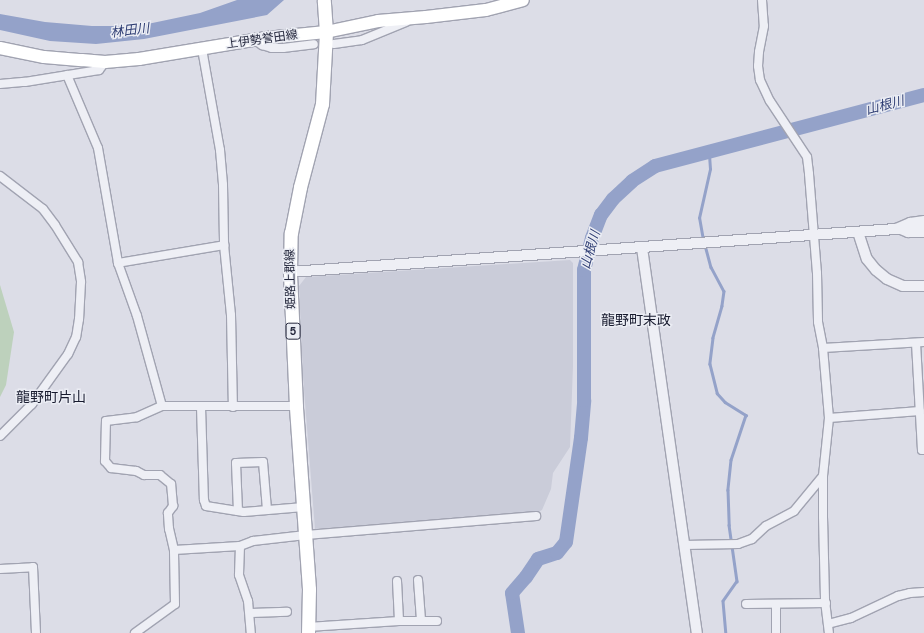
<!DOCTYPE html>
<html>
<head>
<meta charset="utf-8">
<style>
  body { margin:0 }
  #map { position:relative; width:924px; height:633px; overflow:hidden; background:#dcdde7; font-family:"DM Sans","Noto Sans JP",sans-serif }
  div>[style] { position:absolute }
  .built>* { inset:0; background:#caccd9 }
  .green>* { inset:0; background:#bdd1bc }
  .water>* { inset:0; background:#94a2c9 }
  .stream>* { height:2.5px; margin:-1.25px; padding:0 1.25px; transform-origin:1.25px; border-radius:1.25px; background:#94a2c9 }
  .river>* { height:14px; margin:-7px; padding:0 7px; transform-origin:7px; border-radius:7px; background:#94a2c9 }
  .roads { filter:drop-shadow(1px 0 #a1a3b1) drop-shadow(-1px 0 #a1a3b1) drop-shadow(0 1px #a1a3b1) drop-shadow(0 -1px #a1a3b1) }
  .minor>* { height:8px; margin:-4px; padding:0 4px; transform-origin:4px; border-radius:4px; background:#eeeff5 }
  .tertiary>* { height:10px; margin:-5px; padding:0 5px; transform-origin:5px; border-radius:5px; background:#eeeff5 }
  .secondary>* { height:12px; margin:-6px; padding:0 6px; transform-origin:6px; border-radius:6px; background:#fff }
  .primary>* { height:13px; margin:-6.5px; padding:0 6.5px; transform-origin:6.5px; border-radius:6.5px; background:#fff }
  span { translate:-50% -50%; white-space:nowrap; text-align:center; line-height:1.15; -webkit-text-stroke:3px #ebedf4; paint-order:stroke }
  .shield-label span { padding:1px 3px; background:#ebedf4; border:1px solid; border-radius:3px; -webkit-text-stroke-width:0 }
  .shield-label { font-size:11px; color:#25283d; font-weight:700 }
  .street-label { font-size:12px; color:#25283d }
  .water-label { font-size:13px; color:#2e3d73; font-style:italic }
  .quarter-label { font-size:14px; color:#171a2e }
</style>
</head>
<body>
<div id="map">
  <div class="built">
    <div style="clip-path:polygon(570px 260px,573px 263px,573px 366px,570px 447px,553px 473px,551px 489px,542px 510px,536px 513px,315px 529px,303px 377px,299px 286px,306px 277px)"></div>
  </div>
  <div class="green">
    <div style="clip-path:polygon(0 285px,14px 332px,6px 385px,0 397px)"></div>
  </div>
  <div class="water">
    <div style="clip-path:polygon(237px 0,284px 0,267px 15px,144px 39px,96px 44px,50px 41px,0 30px,0 14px,45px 22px,92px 26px,138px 26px,200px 13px)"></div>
  </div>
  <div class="stream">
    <div style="left:703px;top:240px;width:22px;rotate:-100deg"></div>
    <div style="left:699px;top:218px;width:50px;rotate:-77.3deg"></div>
    <div style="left:710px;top:169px;width:16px;rotate:-94deg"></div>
    <div style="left:705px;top:245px;width:23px;rotate:75deg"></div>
    <div style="left:711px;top:267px;width:27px;rotate:62deg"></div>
    <div style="left:724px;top:291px;width:15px;rotate:98deg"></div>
    <div style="left:722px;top:306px;width:33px;rotate:106deg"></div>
    <div style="left:713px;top:338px;width:26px;rotate:97deg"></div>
    <div style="left:710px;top:364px;width:30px;rotate:76deg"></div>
    <div style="left:717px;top:393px;width:12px;rotate:48deg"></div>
    <div style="left:725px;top:402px;width:25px;rotate:32deg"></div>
    <div style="left:746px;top:415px;width:47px;rotate:108.4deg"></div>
    <div style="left:731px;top:460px;width:30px;rotate:96deg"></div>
    <div style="left:728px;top:490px;width:35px;rotate:88deg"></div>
    <div style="left:729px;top:525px;width:57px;rotate:81.9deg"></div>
    <div style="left:737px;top:581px;width:24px;rotate:125deg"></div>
    <div style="left:723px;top:601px;width:32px;rotate:85deg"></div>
  </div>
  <div class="river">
    <div style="left:518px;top:633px;width:40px;rotate:-98.5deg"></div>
    <div style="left:512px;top:593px;width:21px;rotate:-49deg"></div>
    <div style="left:526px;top:577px;width:22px;rotate:-56deg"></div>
    <div style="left:538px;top:559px;width:20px;rotate:-18deg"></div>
    <div style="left:557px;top:553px;width:14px;rotate:-51deg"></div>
    <div style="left:566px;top:542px;width:105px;rotate:-81.8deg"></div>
    <div style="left:581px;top:438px;width:38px;rotate:-85deg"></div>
    <div style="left:584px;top:400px;width:130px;rotate:-90deg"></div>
    <div style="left:584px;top:270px;width:33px;rotate:-76deg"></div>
    <div style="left:592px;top:238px;width:25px;rotate:-69deg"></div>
    <div style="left:601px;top:215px;width:20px;rotate:-53deg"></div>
    <div style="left:613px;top:199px;width:26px;rotate:-43deg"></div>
    <div style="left:632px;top:181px;width:27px;rotate:-33deg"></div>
    <div style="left:655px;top:166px;width:278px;rotate:-14.8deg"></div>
  </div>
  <div class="roads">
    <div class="minor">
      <div style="left:762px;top:0;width:26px;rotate:86deg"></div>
      <div style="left:764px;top:26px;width:26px;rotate:101deg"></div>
      <div style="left:759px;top:52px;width:14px;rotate:94deg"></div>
      <div style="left:758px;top:66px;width:14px;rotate:82deg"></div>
      <div style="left:760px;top:80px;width:23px;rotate:65deg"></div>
      <div style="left:770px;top:101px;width:67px;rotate:56.5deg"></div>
      <div style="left:807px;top:157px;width:17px;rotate:83deg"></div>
      <div style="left:809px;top:174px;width:99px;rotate:85.4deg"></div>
      <div style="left:817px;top:273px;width:49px;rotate:88.8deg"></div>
      <div style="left:818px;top:322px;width:26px;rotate:79deg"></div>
      <div style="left:823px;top:348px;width:70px;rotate:85.1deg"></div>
      <div style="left:829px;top:418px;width:58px;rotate:95.9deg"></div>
      <div style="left:823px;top:476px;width:41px;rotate:90deg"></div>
      <div style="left:823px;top:517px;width:84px;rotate:88.6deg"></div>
      <div style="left:825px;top:601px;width:32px;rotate:83deg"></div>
      <div style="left:255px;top:40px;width:9px;rotate:36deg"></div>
      <div style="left:262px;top:45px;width:10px;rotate:17deg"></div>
      <div style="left:272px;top:48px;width:11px"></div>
      <div style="left:283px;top:48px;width:31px;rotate:-7deg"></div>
      <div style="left:334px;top:44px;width:28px;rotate:-8deg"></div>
      <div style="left:362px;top:40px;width:48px;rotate:-22.2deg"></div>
      <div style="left:202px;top:49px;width:103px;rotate:79.9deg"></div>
      <div style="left:220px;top:150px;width:35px;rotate:85deg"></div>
      <div style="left:223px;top:185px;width:60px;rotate:89deg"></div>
      <div style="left:224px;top:245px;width:70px;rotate:84.3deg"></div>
      <div style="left:231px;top:315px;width:92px;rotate:88.8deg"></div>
      <div style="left:67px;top:75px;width:79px;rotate:67deg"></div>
      <div style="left:98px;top:148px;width:117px;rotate:80.1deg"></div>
      <div style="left:118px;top:263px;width:56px;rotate:70.3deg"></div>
      <div style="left:137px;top:316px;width:93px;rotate:74.5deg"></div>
      <div style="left:0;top:84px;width:25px;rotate:-5deg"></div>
      <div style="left:25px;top:82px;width:75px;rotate:-9.2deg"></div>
      <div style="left:99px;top:70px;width:10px;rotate:-53deg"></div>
      <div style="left:0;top:176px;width:54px;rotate:37.5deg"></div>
      <div style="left:43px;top:209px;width:20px;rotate:53deg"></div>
      <div style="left:55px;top:225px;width:44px;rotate:58.1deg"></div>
      <div style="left:78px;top:262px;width:20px;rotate:81deg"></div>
      <div style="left:81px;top:282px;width:37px;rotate:93deg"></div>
      <div style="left:79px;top:319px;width:18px;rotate:99deg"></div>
      <div style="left:76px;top:337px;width:19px;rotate:115deg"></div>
      <div style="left:68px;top:354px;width:62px;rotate:125.8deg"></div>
      <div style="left:32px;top:404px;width:45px;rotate:135deg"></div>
      <div style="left:924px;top:220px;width:14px;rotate:172deg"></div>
      <div style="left:910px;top:222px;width:15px;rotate:157deg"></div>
      <div style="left:896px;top:228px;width:13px;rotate:23deg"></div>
      <div style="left:908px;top:233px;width:16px"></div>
      <div style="left:118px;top:263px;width:108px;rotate:-9.6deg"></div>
      <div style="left:916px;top:343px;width:107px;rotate:86.8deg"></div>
      <div style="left:922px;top:450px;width:2px"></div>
      <div style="left:823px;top:348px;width:101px;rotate:-3.4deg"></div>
      <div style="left:201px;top:407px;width:93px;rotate:88.2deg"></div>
      <div style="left:204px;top:500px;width:6px;rotate:72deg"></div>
      <div style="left:206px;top:506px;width:38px;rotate:9deg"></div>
      <div style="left:244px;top:512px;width:60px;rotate:-4.8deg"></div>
      <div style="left:829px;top:418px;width:91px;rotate:-4.4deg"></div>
      <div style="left:238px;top:511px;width:48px;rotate:-92.4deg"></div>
      <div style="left:236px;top:463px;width:27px;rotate:-2deg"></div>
      <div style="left:263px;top:462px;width:48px;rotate:85.2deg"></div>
      <div style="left:684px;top:545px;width:54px;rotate:-1.1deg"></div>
      <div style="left:738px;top:544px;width:15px;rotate:-20deg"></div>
      <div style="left:752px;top:539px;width:19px;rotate:-43deg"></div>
      <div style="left:766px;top:526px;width:32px;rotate:-28deg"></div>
      <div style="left:794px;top:511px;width:45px;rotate:-50.4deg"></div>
      <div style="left:240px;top:546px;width:29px;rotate:92deg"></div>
      <div style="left:239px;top:575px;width:28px;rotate:71deg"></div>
      <div style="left:248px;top:601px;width:32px;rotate:85deg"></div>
      <div style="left:174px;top:550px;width:66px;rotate:-3.5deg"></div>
      <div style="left:240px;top:546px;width:14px;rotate:-21deg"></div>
      <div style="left:253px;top:541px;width:53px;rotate:-6.5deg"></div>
      <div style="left:306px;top:535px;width:231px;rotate:-4.7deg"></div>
      <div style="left:0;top:569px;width:33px;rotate:-3deg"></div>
      <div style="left:33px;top:567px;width:66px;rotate:87.4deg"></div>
      <div style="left:418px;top:580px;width:40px;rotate:85.7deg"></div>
      <div style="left:397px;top:581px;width:40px;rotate:87.1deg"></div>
      <div style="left:746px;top:604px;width:80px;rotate:-0.7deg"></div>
      <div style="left:776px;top:604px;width:29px;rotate:90deg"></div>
      <div style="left:251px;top:613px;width:36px;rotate:-2deg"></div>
      <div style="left:828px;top:624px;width:24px;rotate:-15deg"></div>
      <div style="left:851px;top:618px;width:52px;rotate:-25.1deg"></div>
      <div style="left:898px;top:596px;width:12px;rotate:-14deg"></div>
      <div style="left:910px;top:593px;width:14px;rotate:-4deg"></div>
      <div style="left:308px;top:627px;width:91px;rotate:-3.8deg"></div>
      <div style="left:399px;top:621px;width:38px"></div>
      <div style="left:135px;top:633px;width:49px;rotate:-35.9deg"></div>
      <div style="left:175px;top:604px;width:54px;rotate:-91.1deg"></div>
      <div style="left:174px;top:550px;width:22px;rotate:-103deg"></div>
      <div style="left:169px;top:529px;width:16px;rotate:-94deg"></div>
      <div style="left:168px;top:513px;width:9px;rotate:-54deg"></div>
      <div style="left:173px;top:506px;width:22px;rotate:-95deg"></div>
      <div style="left:171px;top:484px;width:14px;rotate:-141deg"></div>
      <div style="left:160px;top:475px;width:16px;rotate:180deg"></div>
      <div style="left:144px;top:475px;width:9px;rotate:-153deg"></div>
      <div style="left:136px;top:471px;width:25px;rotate:-173deg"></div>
      <div style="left:111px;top:468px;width:9px;rotate:-131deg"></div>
      <div style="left:105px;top:461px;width:40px;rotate:-88.6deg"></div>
      <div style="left:106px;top:421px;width:31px;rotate:-7deg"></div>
      <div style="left:137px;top:417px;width:27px;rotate:-24deg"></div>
      <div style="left:162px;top:406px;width:134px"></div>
    </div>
    <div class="tertiary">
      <div style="left:858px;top:232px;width:28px;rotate:72deg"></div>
      <div style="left:867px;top:259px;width:14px;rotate:51deg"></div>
      <div style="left:876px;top:270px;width:14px;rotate:39deg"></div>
      <div style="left:887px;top:279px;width:17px;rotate:24deg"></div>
      <div style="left:903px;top:286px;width:21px"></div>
      <div style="left:642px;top:248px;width:389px;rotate:81.9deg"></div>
      <div style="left:290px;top:272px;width:636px;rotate:-4.06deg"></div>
    </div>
    <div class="secondary">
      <div style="left:0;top:48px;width:45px;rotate:11.6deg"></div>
      <div style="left:44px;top:57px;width:38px;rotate:5deg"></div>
      <div style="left:82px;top:60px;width:23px;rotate:5deg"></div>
      <div style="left:105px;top:62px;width:34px;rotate:-5deg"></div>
      <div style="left:139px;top:59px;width:129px;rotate:-9.4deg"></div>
      <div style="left:266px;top:38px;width:60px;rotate:-5.7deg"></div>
      <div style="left:326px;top:32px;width:53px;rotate:-11.9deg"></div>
      <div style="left:378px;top:21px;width:48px;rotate:-4.8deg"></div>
      <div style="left:426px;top:17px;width:60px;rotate:-6.7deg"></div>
      <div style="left:486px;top:10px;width:38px;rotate:-15deg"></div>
    </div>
    <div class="primary">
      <div style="left:308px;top:633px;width:44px;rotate:-88.7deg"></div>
      <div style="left:309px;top:589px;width:183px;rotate:-94.1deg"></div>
      <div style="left:296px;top:406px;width:134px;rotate:-92.6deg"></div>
      <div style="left:290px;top:272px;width:39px;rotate:-89deg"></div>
      <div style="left:291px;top:233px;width:47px;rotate:-78.9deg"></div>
      <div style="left:300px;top:187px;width:86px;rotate:-75.2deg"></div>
      <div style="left:322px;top:104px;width:72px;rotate:-86.8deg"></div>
      <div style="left:326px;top:32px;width:32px;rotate:-94deg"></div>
    </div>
  </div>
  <div class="shield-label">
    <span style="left:293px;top:331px">5</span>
  </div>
  <div class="street-label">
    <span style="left:262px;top:40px;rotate:-8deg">上伊勢誉田線</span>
    <span style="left:291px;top:279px;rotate:-91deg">姫路上郡線</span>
  </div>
  <div class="water-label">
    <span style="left:130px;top:31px;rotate:-7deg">林田川</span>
    <span style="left:885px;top:106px;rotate:-15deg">山根川</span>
    <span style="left:591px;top:250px;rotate:-74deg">山根川</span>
  </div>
  <div class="quarter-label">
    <span style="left:636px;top:320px">龍野町末政</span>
    <span style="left:51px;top:397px">龍野町片山</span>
  </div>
</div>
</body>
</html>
